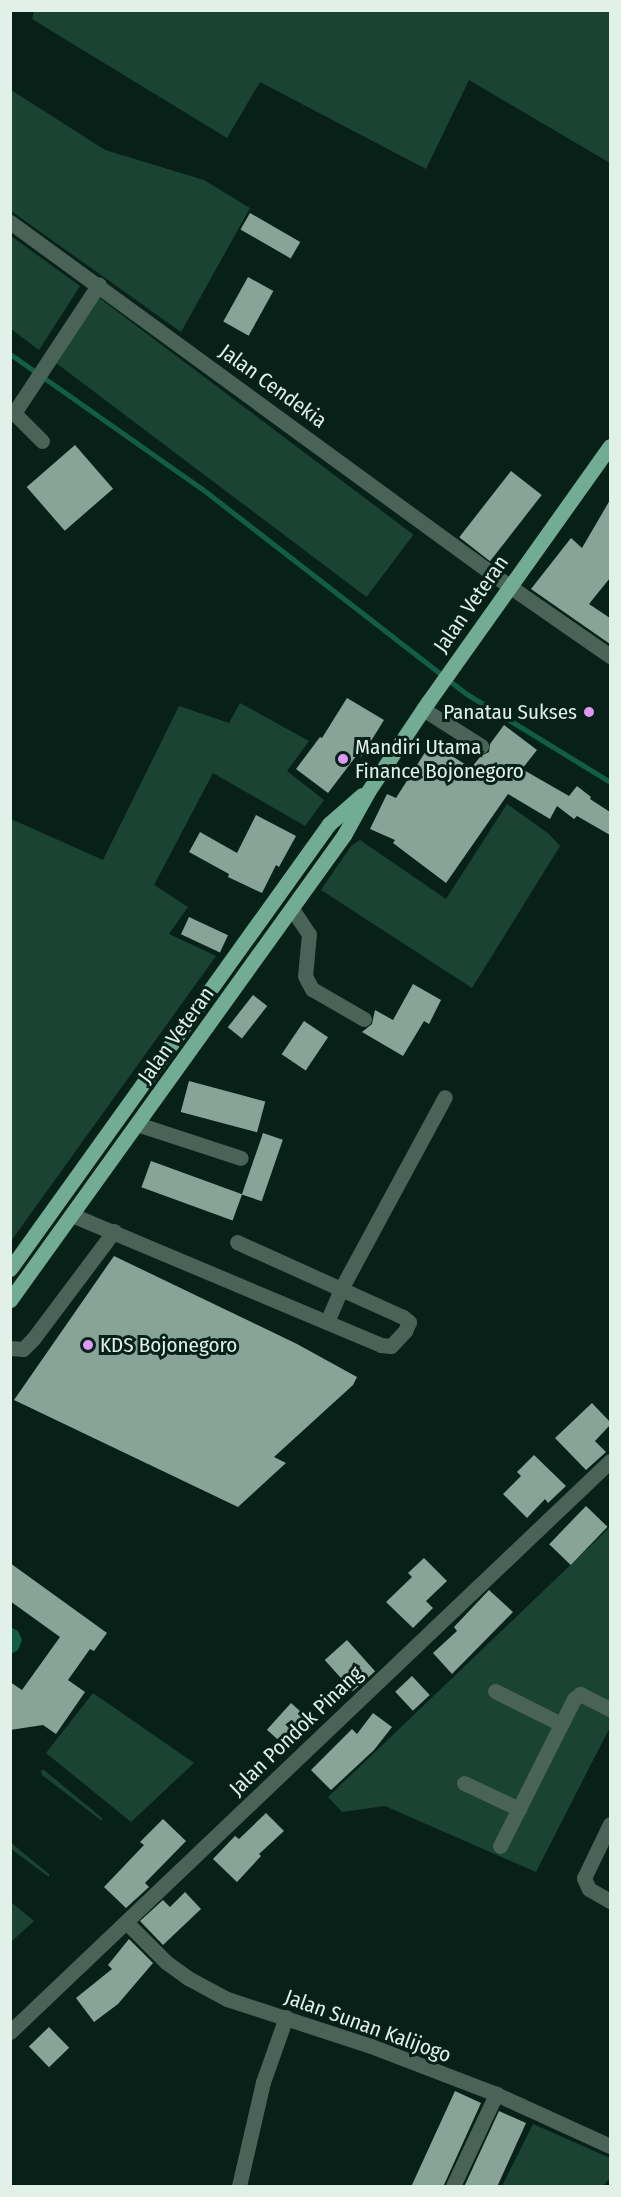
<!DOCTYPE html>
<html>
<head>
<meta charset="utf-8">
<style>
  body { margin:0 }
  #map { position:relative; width:621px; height:2197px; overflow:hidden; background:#082118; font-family:"Fira Sans Condensed",sans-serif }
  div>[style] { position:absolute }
  .green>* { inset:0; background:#1a4334; transform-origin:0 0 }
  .water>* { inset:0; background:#125d46 }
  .stream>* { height:5px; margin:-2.5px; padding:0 2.5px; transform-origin:2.5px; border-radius:2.5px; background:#125d46 }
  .building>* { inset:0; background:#88a397; transform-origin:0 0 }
  .minor>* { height:15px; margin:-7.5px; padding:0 7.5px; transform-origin:7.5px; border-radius:7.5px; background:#496358 }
  .major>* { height:15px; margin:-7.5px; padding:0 7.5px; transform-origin:7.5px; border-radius:7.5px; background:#73ac95 }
  .dots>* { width:16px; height:16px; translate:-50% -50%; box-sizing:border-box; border:3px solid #082118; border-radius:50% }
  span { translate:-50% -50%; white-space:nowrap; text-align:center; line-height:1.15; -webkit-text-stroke:6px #082118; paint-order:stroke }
  .street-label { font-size:21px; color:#e1f0e9 }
  .poi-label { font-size:21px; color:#e1f0e9 }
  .right { translate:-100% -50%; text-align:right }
  .left { translate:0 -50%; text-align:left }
  .frame { position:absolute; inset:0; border:12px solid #e1f0e9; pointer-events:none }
</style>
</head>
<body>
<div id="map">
  <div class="green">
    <div style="clip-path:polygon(34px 11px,610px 11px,610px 163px,469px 80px,426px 169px,260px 82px,227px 138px,32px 19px)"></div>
    <div style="clip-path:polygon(11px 90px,105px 150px,204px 180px,250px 208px,181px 332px,11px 211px)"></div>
    <div style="clip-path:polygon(11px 236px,80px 286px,39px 350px,11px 329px)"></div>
    <div style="left:98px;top:297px;width:395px;height:78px;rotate:37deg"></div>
    <div style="clip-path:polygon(240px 703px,309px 741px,287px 771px,324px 800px,305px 826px,213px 773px,154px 885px,188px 907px,169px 934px,216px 956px,11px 1241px,11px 819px,103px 860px,179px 706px,229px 723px)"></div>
    <div style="clip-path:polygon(507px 804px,549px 834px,560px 846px,472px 988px,321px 890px,351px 846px,360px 840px,446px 899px)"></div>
    <div style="clip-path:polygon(610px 1527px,610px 1727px,536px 1872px,385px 1806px,342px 1812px,328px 1797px)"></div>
    <div style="clip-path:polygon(93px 1693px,194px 1763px,131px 1822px,46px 1753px)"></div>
    <div style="clip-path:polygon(41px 1770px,44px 1770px,102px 1818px,102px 1821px,42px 1775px)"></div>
    <div style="clip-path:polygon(10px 1842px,49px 1874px,49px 1877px,11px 1849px)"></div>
    <div style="clip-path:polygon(11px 1902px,34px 1921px,11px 1942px)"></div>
    <div style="clip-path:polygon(533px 2124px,610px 2158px,610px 2178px,603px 2186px,502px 2186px)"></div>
  </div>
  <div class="water">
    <div style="clip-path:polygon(10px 1627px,18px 1631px,22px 1640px,18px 1650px,11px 1654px)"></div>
  </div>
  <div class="stream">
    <div style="left:10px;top:354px;width:233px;rotate:35.1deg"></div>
    <div style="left:201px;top:488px;width:334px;rotate:37.8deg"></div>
    <div style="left:465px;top:693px;width:170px;rotate:31.5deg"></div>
  </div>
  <div class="building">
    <div style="left:250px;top:213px;width:58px;height:19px;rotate:30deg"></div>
    <div style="left:248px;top:277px;width:29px;height:51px;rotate:29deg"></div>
    <div style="left:75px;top:445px;width:58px;height:64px;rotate:49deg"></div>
    <div style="left:511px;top:471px;width:39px;height:84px;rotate:38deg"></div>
    <div style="clip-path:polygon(610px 500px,610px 578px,589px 604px,610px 618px,610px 644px,531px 589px,571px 538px,582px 548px)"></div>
    <div style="clip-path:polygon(347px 698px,384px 720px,361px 757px,357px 755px,328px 793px,296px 769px,320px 737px,322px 738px)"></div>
    <div style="clip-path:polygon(504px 725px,537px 750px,522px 769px,569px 796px,577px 786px,591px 797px,590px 799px,610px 812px,610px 835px,577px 816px,574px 819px,557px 806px,550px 819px,508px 794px,446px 883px,393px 843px,395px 840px,370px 829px,387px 794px,396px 798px,431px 743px,471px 768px,481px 756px,489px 752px,490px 744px)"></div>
    <div style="clip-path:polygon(256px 815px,296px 836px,279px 867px,276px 865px,262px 893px,228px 877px,229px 874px,189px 852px,200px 832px,237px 853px)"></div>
    <div style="left:189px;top:917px;width:43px;height:19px;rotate:25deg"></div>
    <div style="clip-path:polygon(413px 984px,441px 1000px,429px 1024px,424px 1021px,403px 1056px,362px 1032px,372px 1024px,375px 1010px,393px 1020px)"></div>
    <div style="left:253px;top:995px;width:18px;height:41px;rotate:38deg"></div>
    <div style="left:304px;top:1021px;width:29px;height:40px;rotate:34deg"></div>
    <div style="left:189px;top:1081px;width:79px;height:32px;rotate:15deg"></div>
    <div style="left:263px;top:1133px;width:21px;height:65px;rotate:19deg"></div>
    <div style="left:151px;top:1161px;width:97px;height:28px;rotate:20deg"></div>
    <div style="clip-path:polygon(114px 1256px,297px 1344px,357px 1377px,353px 1385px,274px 1457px,286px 1463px,238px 1507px,14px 1400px)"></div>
    <div style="clip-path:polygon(592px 1403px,610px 1422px,610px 1425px,595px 1441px,606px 1452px,586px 1470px,555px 1438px)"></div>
    <div style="clip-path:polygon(534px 1455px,566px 1486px,548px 1503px,545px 1499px,527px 1518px,503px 1494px,521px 1476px,517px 1472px)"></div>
    <div style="left:586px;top:1506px;width:30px;height:53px;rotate:44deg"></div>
    <div style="clip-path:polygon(424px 1558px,447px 1581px,426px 1601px,433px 1608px,413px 1628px,386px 1602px,412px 1577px,408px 1573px)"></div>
    <div style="clip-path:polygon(10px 1563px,107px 1633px,94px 1651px,90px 1649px,68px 1680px,85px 1692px,56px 1734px,43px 1725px,10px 1730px,10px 1682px,22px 1690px,60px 1637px,10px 1601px)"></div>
    <div style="clip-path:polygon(489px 1590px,513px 1612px,452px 1674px,433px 1653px,457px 1631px,454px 1627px)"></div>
    <div style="left:347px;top:1640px;width:42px;height:30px;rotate:48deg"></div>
    <div style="left:412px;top:1676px;width:26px;height:23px;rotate:47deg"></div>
    <div style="left:291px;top:1703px;width:31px;height:36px;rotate:42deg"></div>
    <div style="clip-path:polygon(373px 1713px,392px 1727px,374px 1750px,331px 1790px,311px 1770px,352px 1729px,357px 1734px)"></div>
    <div style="clip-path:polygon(266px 1813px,284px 1831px,259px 1854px,261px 1856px,237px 1882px,213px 1859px,235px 1836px,239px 1839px)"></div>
    <div style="clip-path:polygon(163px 1819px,186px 1841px,145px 1883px,149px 1887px,126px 1908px,104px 1887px,144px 1845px,140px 1842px)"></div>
    <div style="clip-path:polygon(185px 1892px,201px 1909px,163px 1945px,140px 1921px,163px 1900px,170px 1907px)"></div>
    <div style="clip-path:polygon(129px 1939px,153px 1963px,118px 2004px,94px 2022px,76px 1998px,112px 1969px,108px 1965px)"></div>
    <div style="left:49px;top:2027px;width:29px;height:28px;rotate:46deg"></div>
    <div style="clip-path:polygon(455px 2091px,481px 2103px,443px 2187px,411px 2187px)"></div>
    <div style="clip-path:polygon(499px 2111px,526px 2123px,497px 2187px,464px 2187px)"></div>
  </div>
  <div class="minor">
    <div style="left:10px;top:222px;width:618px;rotate:36.11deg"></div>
    <div style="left:509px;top:586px;width:123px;rotate:34.7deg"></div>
    <div style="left:42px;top:441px;width:40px;rotate:-135deg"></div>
    <div style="left:14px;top:413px;width:154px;rotate:-56.6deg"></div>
    <div style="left:423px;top:709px;width:69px;rotate:32.5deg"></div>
    <div style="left:292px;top:909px;width:30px;rotate:56deg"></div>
    <div style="left:309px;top:934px;width:42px;rotate:95.4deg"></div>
    <div style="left:305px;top:976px;width:15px;rotate:62deg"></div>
    <div style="left:312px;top:989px;width:60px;rotate:30deg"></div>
    <div style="left:137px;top:1124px;width:109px;rotate:18.1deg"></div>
    <div style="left:72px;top:1215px;width:335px;rotate:22.8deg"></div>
    <div style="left:381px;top:1345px;width:10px;rotate:6deg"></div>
    <div style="left:391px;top:1346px;width:21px;rotate:-47deg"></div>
    <div style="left:405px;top:1331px;width:10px;rotate:-66deg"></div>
    <div style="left:409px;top:1322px;width:8px;rotate:-140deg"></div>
    <div style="left:403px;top:1317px;width:182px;rotate:-155.7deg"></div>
    <div style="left:327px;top:1322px;width:36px;rotate:-67deg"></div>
    <div style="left:341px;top:1289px;width:218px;rotate:-61.6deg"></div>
    <div style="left:10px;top:1348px;width:13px;rotate:4deg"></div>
    <div style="left:23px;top:1349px;width:14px;rotate:-45deg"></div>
    <div style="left:33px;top:1339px;width:135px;rotate:-53.1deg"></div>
    <div style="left:495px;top:1691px;width:74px;rotate:26.6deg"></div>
    <div style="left:464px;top:1783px;width:61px;rotate:25.3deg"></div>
    <div style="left:610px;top:1824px;width:60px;rotate:115.7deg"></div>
    <div style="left:584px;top:1878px;width:12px;rotate:66deg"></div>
    <div style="left:589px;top:1889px;width:24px;rotate:30deg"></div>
    <div style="left:500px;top:1846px;width:165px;rotate:-63.3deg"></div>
    <div style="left:574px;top:1699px;width:8px;rotate:-40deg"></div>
    <div style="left:580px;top:1694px;width:34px;rotate:27deg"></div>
    <div style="left:127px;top:1923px;width:55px;rotate:45deg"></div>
    <div style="left:166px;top:1962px;width:27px;rotate:36deg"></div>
    <div style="left:188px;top:1978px;width:44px;rotate:28.3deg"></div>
    <div style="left:227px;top:1999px;width:151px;rotate:18.1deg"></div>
    <div style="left:371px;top:2046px;width:134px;rotate:21deg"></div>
    <div style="left:496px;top:2094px;width:125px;rotate:24.5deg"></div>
    <div style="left:10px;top:2032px;width:828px;rotate:-43.58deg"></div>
    <div style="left:239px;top:2186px;width:107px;rotate:-77deg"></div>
    <div style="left:263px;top:2082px;width:69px;rotate:-70.5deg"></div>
    <div style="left:453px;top:2186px;width:102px;rotate:-64.9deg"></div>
  </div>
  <div class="major">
    <div style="left:10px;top:1269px;width:548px;rotate:-54.37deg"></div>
    <div style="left:329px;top:824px;width:44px;rotate:-41.3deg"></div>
    <div style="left:10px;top:1300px;width:573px;rotate:-54.31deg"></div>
    <div style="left:344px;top:835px;width:51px;rotate:-60.9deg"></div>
    <div style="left:369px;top:790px;width:106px;rotate:-56.2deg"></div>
    <div style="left:428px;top:702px;width:314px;rotate:-54.6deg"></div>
  </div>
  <div class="dots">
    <div style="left:589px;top:712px;background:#dd99f4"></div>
    <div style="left:343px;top:759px;background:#dd99f4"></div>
    <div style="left:88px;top:1345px;background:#dd99f4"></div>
  </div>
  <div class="street-label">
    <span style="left:273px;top:386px;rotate:36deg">Jalan Cendekia</span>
    <span style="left:471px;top:604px;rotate:-55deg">Jalan Veteran</span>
    <span style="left:176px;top:1035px;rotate:-54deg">Jalan Veteran</span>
    <span style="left:296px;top:1731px;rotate:-44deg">Jalan Pondok Pinang</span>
    <span style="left:368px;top:2026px;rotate:20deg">Jalan Sunan Kalijogo</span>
  </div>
  <div class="poi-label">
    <span class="right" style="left:577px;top:712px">Panatau Sukses</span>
    <span class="left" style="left:355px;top:759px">Mandiri Utama<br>Finance Bojonegoro</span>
    <span class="left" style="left:100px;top:1345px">KDS Bojonegoro</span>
  </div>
  <div class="frame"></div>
</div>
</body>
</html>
